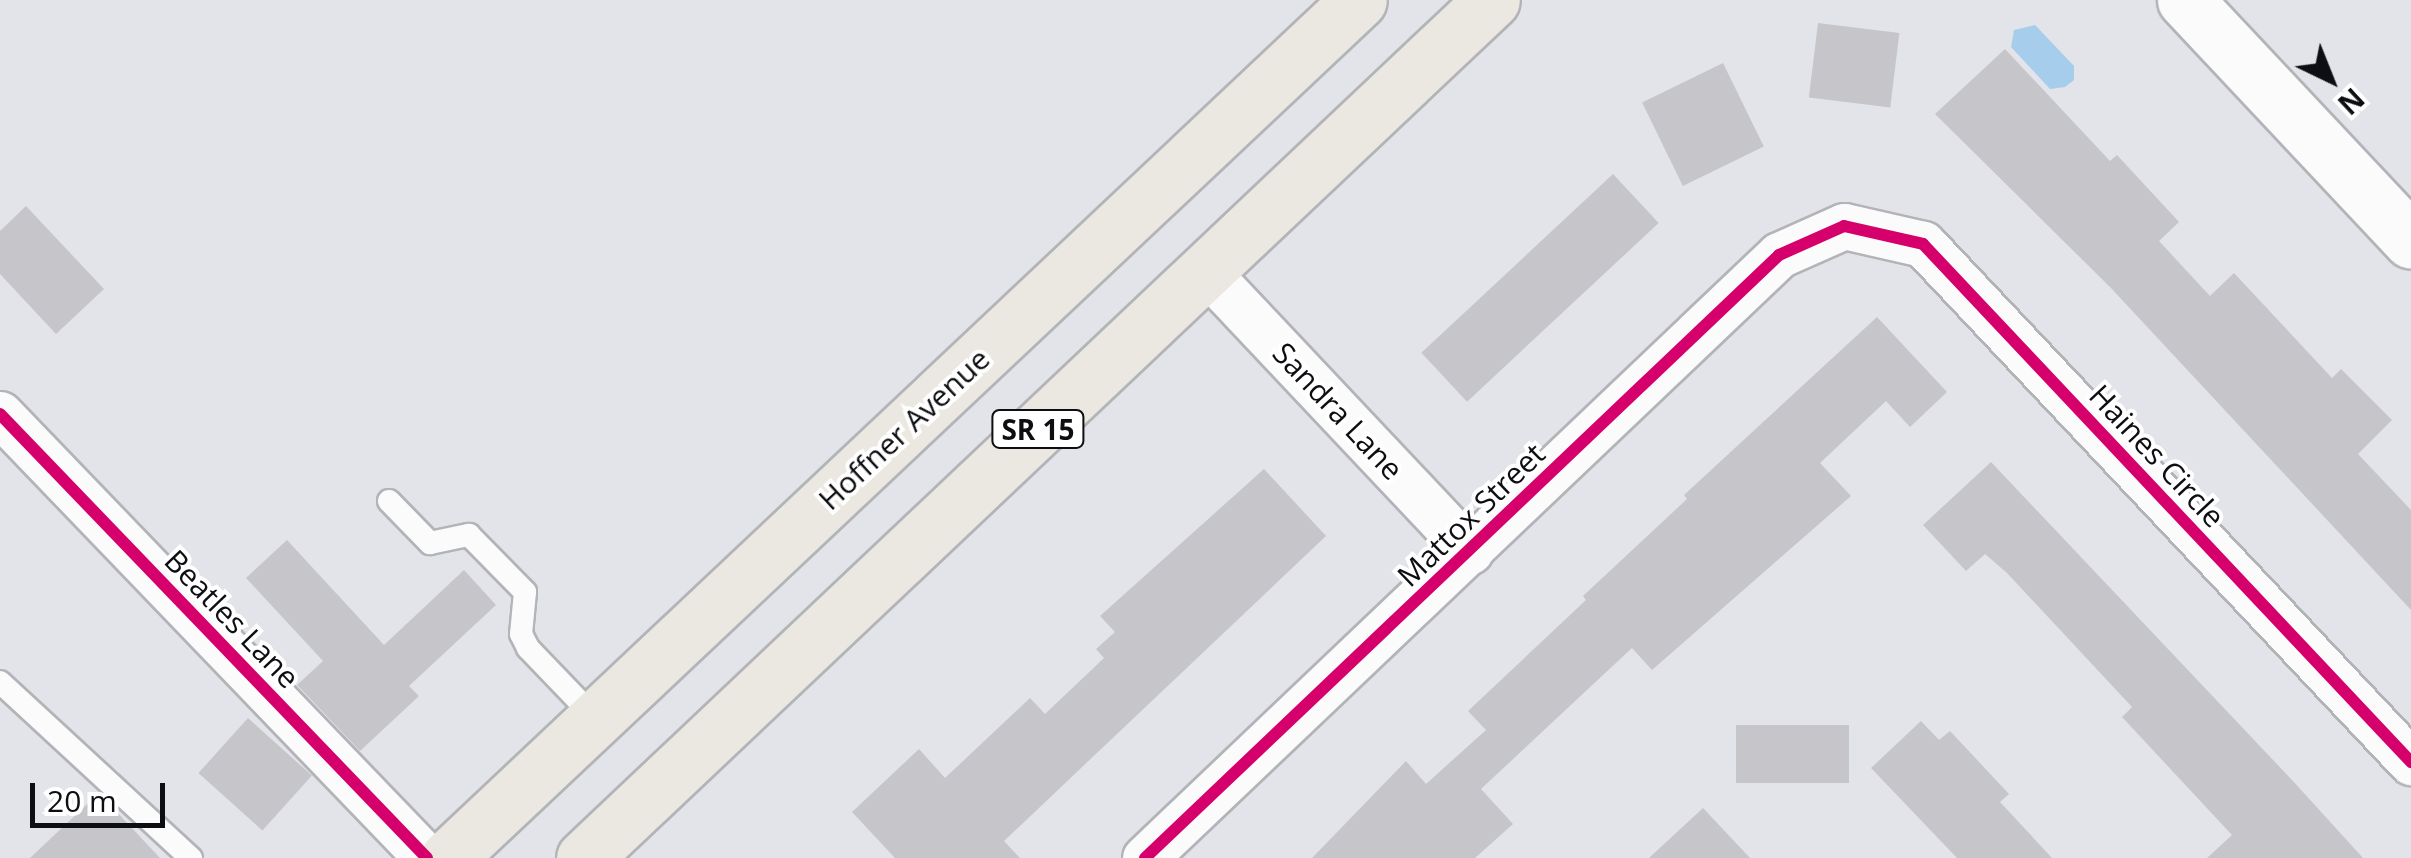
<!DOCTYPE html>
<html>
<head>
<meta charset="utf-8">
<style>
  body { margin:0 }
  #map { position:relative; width:2411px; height:858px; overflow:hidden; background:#e3e4ea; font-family:"Open Sans",sans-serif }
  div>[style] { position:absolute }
  .water>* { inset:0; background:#a6cdeb }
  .building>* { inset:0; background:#c5c5ca; transform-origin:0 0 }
  .roads { filter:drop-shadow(2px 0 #b3b4b8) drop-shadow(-2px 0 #b3b4b8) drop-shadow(0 2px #b3b4b8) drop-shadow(0 -2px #b3b4b8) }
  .service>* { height:22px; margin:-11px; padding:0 11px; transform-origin:11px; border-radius:11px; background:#fbfbfc }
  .minor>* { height:45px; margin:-22.5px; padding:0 22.5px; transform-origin:22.5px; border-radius:22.5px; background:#fbfbfc }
  .tertiary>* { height:55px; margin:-27.5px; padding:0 27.5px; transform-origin:27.5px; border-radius:27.5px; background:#fbfbfc }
  .primary>* { height:55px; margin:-27.5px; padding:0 27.5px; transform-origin:27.5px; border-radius:27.5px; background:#ebe7e1 }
  .cycleway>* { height:12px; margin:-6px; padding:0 6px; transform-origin:6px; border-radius:6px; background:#d6006c }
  span { translate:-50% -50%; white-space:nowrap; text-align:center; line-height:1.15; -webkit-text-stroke:8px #fff; paint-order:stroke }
  .shield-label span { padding:2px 8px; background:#fff; border:2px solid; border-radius:8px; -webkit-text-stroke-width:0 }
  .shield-label { font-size:28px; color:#0d0e11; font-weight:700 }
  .street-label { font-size:30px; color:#0d0e11 }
  .north { position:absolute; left:2281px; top:30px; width:100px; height:100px; -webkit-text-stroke:8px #fff; paint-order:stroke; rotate:137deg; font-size:28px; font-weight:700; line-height:40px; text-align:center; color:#0d0e11 }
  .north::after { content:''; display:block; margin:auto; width:35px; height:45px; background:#0d0e11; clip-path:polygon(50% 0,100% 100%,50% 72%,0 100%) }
  .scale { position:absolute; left:30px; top:783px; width:135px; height:45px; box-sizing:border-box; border:5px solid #0d0e11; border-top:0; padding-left:12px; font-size:30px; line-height:35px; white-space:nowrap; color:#0d0e11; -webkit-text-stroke:8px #fff; paint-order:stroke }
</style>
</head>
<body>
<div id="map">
  <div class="water">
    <div style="clip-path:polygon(2035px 25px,2074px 66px,2074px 80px,2065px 87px,2050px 89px,2011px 47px,2014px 30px)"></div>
  </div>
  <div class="building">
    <div style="left:1818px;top:23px;width:82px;height:75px;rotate:7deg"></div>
    <div style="clip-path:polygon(2005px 49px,2110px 161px,2117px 155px,2179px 222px,2159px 241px,2210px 296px,2234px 273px,2332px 378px,2341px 369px,2392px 420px,2358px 454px,2411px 510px,2411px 610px,2110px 287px,1935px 114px)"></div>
    <div style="left:1723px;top:63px;width:93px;height:90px;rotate:64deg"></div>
    <div style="left:1613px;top:174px;width:67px;height:262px;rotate:47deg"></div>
    <div style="clip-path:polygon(26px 206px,104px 289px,56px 334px,0 274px,0 231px)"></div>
    <div style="clip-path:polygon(1877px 317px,1947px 392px,1910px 427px,1886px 401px,1820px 463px,1851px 496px,1652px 670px,1632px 648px,1481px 789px,1513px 824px,1475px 858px,1312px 858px,1406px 761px,1426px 784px,1486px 730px,1468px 711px,1586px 600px,1583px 596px,1687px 499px,1684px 495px)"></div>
    <div style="clip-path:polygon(1991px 462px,2292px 780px,2363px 858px,2207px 858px,2232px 835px,2122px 717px,2132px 707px,2007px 573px,1985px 554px,1966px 571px,1923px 525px)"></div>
    <div style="clip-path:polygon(1264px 469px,1326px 536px,1004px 841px,1020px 858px,895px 858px,852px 812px,919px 749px,945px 778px,1030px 698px,1045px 714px,1104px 658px,1096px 649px,1115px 632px,1100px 616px)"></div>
    <div style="clip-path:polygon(287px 540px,384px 645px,464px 570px,496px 605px,409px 686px,419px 696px,360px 751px,297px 685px,323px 661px,246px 578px)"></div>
    <div style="left:248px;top:718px;width:86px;height:74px;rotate:42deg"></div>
    <div style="clip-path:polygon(1921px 721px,1939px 740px,1950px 731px,2009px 794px,2000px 802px,2052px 858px,1957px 858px,1871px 768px)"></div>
    <div style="left:1736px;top:725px;width:113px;height:58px"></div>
    <div style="clip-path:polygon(99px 793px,160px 858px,30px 858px)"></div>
    <div style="clip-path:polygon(1703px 808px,1750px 858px,1649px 858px)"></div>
  </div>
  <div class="roads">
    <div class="service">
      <div style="left:389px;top:501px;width:59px;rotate:45.7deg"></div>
      <div style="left:430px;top:543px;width:40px;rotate:-12deg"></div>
      <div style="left:469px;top:535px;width:80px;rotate:45.5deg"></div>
      <div style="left:525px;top:592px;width:42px;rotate:95.4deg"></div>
      <div style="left:521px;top:634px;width:16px;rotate:63deg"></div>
      <div style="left:528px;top:648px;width:98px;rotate:46.2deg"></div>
      <div style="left:0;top:682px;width:260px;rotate:42.7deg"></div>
    </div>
    <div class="minor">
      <div style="left:1206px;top:271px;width:385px;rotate:46.7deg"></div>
      <div style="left:0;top:414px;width:616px;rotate:46.12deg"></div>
      <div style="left:1145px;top:858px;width:875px;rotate:-43.56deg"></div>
      <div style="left:1779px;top:255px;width:71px;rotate:-24deg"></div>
      <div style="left:1844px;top:226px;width:81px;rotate:12.8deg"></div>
      <div style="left:1923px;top:244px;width:712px;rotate:46.71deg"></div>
    </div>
    <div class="tertiary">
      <div style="left:2185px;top:0;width:330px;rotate:46.8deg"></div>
    </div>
    <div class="primary">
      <div style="left:448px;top:858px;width:1251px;rotate:-43.28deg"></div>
      <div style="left:584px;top:858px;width:1249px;rotate:-43.38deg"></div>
    </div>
  </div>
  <div class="cycleway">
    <div style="left:0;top:414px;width:616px;rotate:46.12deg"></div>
    <div style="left:1145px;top:858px;width:875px;rotate:-43.56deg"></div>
    <div style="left:1779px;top:255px;width:71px;rotate:-24deg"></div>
    <div style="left:1844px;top:226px;width:81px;rotate:12.8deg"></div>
    <div style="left:1923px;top:244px;width:712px;rotate:46.71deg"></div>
  </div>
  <div class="shield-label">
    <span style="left:1038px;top:429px">SR 15</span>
  </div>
  <div class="street-label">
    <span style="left:1338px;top:411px;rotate:47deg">Sandra Lane</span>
    <span style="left:904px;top:429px;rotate:-43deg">Hoffner Avenue</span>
    <span style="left:2157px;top:456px;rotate:47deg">Haines Circle</span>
    <span style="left:1471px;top:515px;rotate:-44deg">Mattox Street</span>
    <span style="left:232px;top:619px;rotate:46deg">Beatles Lane</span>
  </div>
  <div class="north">N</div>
  <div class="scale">20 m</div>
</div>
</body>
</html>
